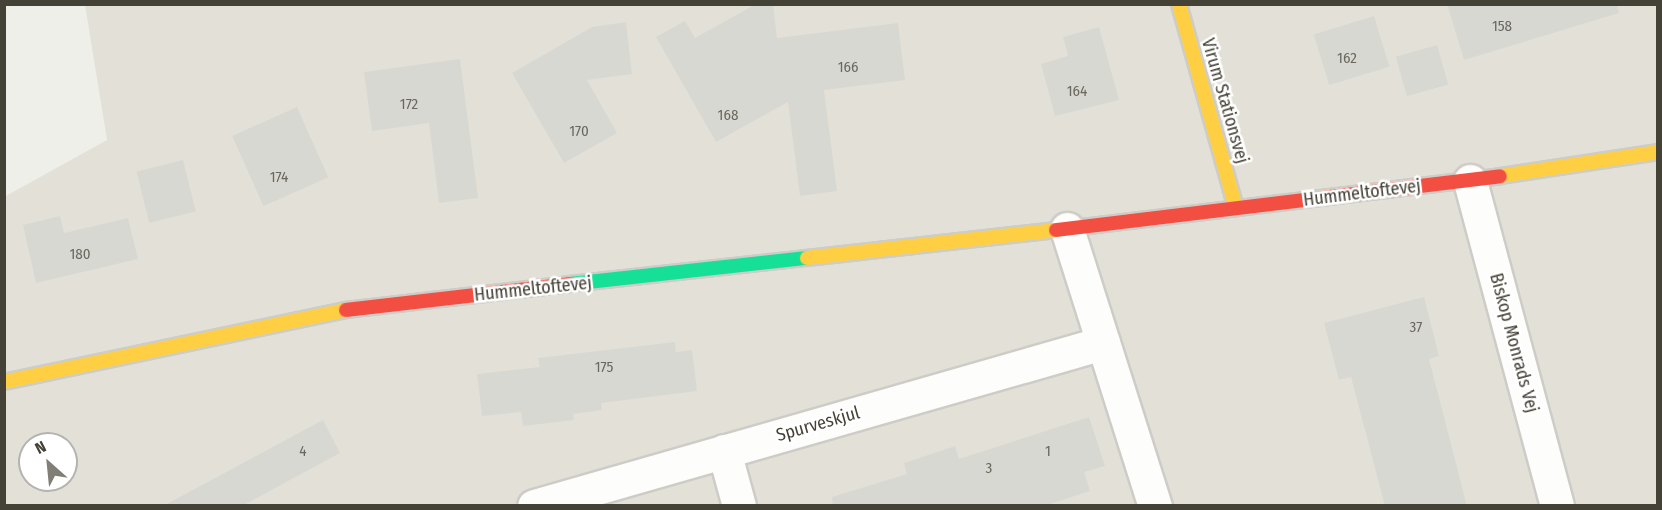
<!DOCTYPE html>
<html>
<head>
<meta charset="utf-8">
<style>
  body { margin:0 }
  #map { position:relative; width:1662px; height:510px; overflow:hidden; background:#efefe9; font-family:"Fira Sans Condensed",sans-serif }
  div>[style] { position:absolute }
  .residential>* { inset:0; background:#e3e1d7 }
  .building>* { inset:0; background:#d8d8d2; transform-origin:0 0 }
  .roads { filter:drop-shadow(2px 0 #cdccc7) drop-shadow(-2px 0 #cdccc7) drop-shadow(0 2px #cdccc7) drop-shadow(0 -2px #cdccc7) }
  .street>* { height:33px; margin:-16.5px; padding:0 16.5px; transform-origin:16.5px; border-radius:16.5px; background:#fdfdfc }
  .fast>* { height:14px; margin:-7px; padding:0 7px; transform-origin:7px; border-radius:7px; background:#16e098 }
  .slow>* { height:14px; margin:-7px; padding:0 7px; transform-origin:7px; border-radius:7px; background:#ffcf43 }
  .jam>* { height:14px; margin:-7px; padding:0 7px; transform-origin:7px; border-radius:7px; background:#f24e42 }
  span { translate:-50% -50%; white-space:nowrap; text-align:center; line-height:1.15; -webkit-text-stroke:5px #fff; paint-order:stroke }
  .number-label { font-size:15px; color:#6a685e }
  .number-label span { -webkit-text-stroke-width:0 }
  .street-label { font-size:18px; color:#444136 }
  .frame { position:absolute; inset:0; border:6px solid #444136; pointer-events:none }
  .north { position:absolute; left:18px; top:432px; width:60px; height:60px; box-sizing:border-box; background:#fff; border:2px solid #b4b3af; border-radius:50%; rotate:333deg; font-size:16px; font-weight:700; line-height:24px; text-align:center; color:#444136 }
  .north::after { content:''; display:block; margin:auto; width:21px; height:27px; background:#807e75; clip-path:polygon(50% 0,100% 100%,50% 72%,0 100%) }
</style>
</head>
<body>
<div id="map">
  <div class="residential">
    <div style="clip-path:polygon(evenodd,85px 5px,1657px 5px,1657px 505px,5px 505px,4px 197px,107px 140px,85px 5px,30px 444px,66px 444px,66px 480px,30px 480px,30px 444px)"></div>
  </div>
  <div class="building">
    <div style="clip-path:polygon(756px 4px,773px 4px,777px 38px,898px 23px,905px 80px,824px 90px,837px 191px,800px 196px,788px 102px,716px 142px,656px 37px,685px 21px,695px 38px)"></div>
    <div style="clip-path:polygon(1447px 4px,1617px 4px,1619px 13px,1464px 60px)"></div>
    <div style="left:1374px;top:16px;width:53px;height:63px;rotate:73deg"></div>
    <div style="clip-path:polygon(626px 22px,632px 74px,587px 80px,617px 133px,564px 163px,512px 73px,592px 27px)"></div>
    <div style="clip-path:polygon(1099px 27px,1119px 100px,1055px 116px,1041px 64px,1068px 56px,1063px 37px)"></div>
    <div style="left:1437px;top:45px;width:41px;height:43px;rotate:74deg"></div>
    <div style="clip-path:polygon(460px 59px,478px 198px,439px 203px,429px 123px,372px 131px,364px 72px)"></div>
    <div style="left:297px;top:107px;width:77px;height:71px;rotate:66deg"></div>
    <div style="left:183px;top:160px;width:53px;height:48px;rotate:76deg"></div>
    <div style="clip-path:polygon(60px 216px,64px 233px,128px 218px,138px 259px,36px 283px,23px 225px)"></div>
    <div style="clip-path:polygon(1424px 297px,1439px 356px,1429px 359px,1467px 506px,1385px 506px,1351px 377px,1339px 380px,1324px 323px)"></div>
    <div style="clip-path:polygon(675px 342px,676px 352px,692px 350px,697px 391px,601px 403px,602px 410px,573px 414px,574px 420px,523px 426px,521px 412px,482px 416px,477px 374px,540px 367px,538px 358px)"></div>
    <div style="clip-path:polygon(1089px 417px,1105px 466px,1084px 472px,1090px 491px,1044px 506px,833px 506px,832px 497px,907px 474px,904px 463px,955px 446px,959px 459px)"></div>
    <div style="clip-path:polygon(323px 420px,340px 453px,242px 506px,163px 506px)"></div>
  </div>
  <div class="roads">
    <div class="street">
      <div style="left:1470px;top:181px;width:336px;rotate:75deg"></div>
      <div style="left:1067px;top:229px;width:291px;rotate:72.4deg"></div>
      <div style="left:724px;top:451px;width:57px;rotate:74.7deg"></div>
      <div style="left:534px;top:506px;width:592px;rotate:-15.99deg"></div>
    </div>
    <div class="fast">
      <div style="left:570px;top:284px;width:238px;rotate:-6.3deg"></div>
    </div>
    <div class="slow">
      <div style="left:1179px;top:4px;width:212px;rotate:74.4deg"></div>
      <div style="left:1500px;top:176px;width:160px;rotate:-8.6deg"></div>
      <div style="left:807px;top:258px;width:251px;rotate:-6.4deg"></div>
      <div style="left:4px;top:382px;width:349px;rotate:-11.9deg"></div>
    </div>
    <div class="jam">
      <div style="left:1056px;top:230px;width:447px;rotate:-6.9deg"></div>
      <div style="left:346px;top:310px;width:226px;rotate:-6.6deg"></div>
    </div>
  </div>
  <div class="number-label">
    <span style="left:1502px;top:27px">158</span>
    <span style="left:1347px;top:59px">162</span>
    <span style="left:848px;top:68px">166</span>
    <span style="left:1077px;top:92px">164</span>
    <span style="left:409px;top:105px">172</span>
    <span style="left:728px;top:116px">168</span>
    <span style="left:579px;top:132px">170</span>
    <span style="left:279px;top:178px">174</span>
    <span style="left:80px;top:255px">180</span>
    <span style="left:1416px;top:328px">37</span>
    <span style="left:604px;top:368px">175</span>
    <span style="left:303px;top:452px">4</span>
    <span style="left:1048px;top:452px">1</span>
    <span style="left:989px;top:469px">3</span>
  </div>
  <div class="street-label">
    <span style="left:1225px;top:101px;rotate:74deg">Virum Stationsvej</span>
    <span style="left:1362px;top:193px;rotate:-7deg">Hummeltoftevej</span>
    <span style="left:533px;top:289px;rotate:-6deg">Hummeltoftevej</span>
    <span style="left:1514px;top:343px;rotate:75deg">Biskop Monrads Vej</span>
    <span style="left:818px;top:424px;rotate:-16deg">Spurveskjul</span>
  </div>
  <div class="frame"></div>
  <div class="north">N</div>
</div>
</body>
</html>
